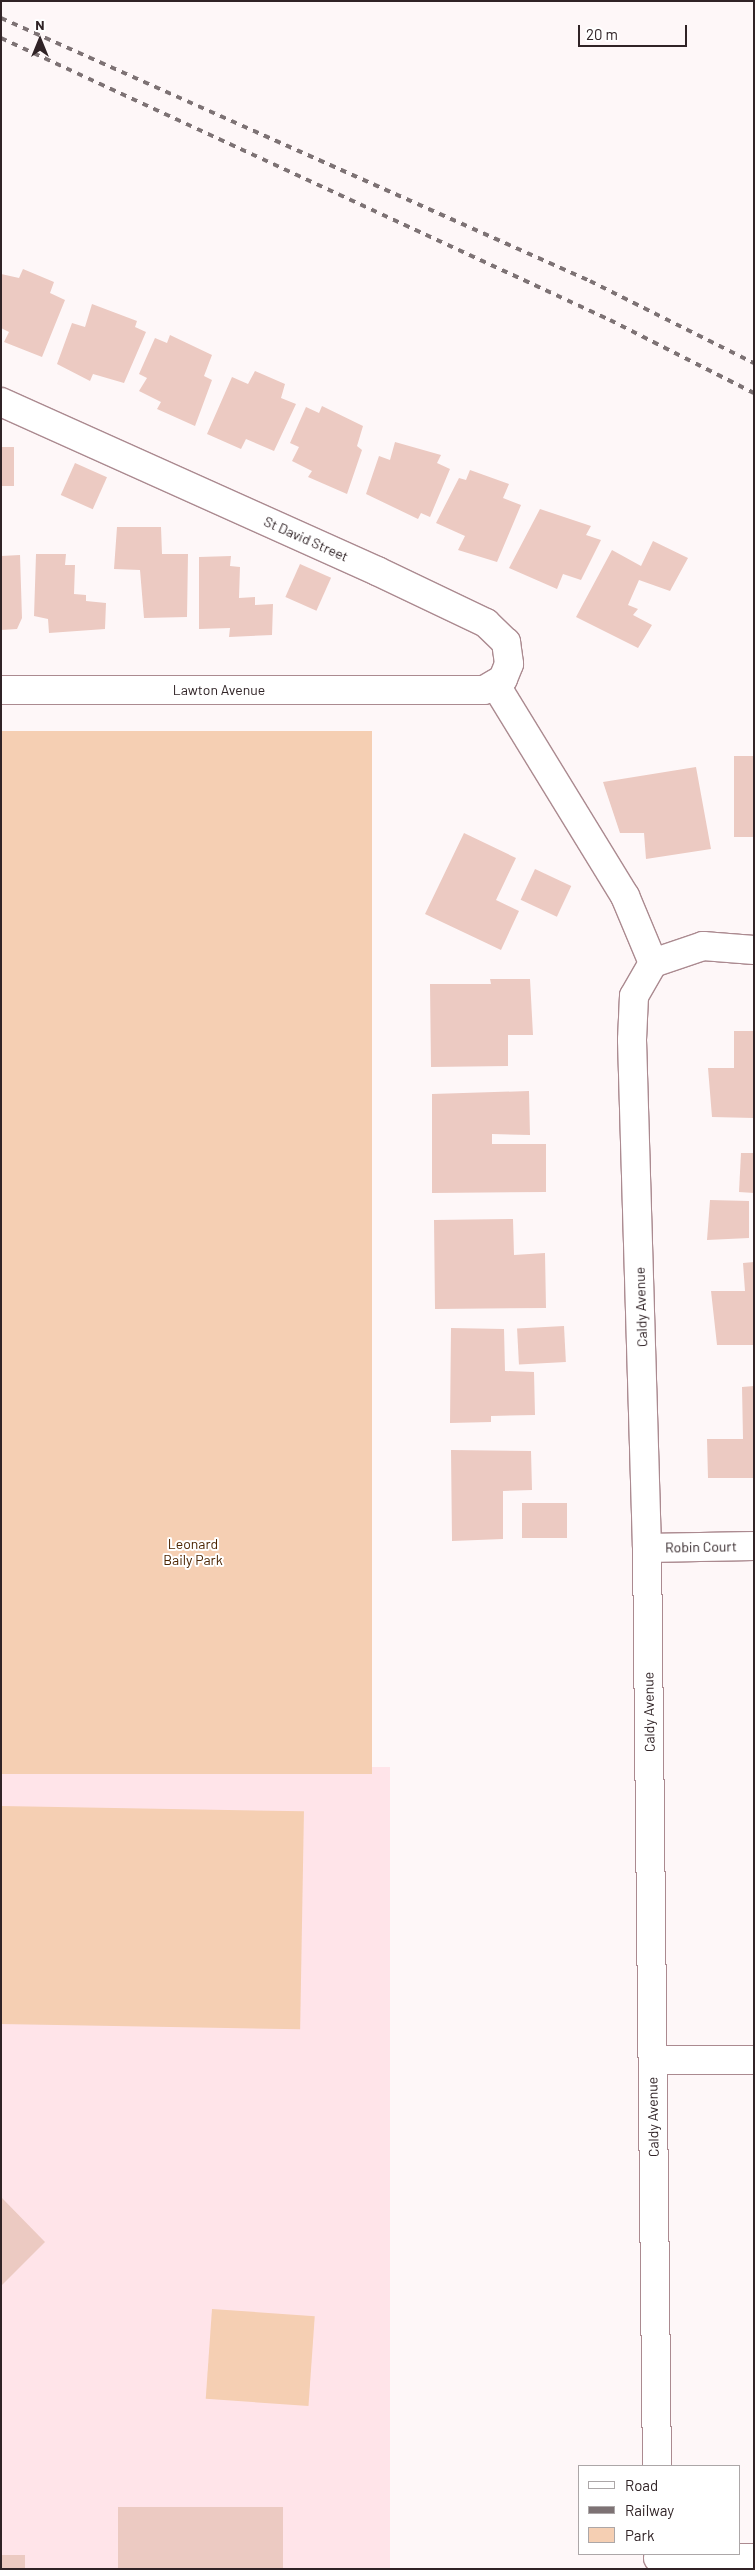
<!DOCTYPE html>
<html>
<head>
<meta charset="utf-8">
<style>
  body { margin:0 }
  #map { position:relative; width:755px; height:2570px; overflow:hidden; background:#fef7f8; font-family:Barlow,sans-serif }
  div>[style] { position:absolute }
  .built>* { inset:0; background:#ffe4e9; transform-origin:0 0 }
  .green>* { inset:0; background:#f5cfb3; transform-origin:0 0 }
  .building>* { inset:0; background:#eccac2; transform-origin:0 0 }
  .roads { filter:drop-shadow(1px 0 #ab8a90) drop-shadow(-1px 0 #ab8a90) drop-shadow(0 1px #ab8a90) drop-shadow(0 -1px #ab8a90) }
  .minor>* { height:28px; margin:-14px; padding:0 14px; transform-origin:14px; border-radius:14px; background:#fff }
  .rail>* { height:4px; margin-top:-2px; transform-origin:0; background:repeating-linear-gradient(90deg,#7d7274 0 6px,transparent 0 12px) }
  span { translate:-50% -50%; white-space:nowrap; text-align:center; line-height:1.15; -webkit-text-stroke:4px #fff; paint-order:stroke }
  .street-label { font-size:14px; color:#302326 }
  .park-label { font-size:14px; color:#4b2400 }
  .frame { position:absolute; inset:0; border:2px solid #302326; pointer-events:none }
  .legend { position:absolute; left:578px; top:2465px; width:162px; height:90px; box-sizing:border-box; background:#fff; border:1px solid #aca7a8; margin:0; padding:6px 9px; list-style:none; font-size:15px; color:#302326 }
  .legend li { display:flex; align-items:center; gap:10px; height:25px }
  .legend b { width:25px; border:1px solid #aca7a8 }
  .north { position:absolute; left:15px; top:15px; width:50px; height:50px; -webkit-text-stroke:4px #fff; paint-order:stroke; rotate:0deg; font-size:14px; font-weight:700; line-height:20px; text-align:center; color:#302326 }
  .north::after { content:''; display:block; margin:auto; width:18px; height:22px; background:#302326; clip-path:polygon(50% 0,100% 100%,50% 72%,0 100%) }
  .scale { position:absolute; left:578px; top:25px; width:109px; height:22px; box-sizing:border-box; border:2px solid #302326; border-top:0; padding-left:6px; font-size:15px; line-height:18px; white-space:nowrap; color:#302326; -webkit-text-stroke:4px #fff; paint-order:stroke }
</style>
</head>
<body>
<div id="map">
  <div class="built">
    <div style="left:390px;top:1767px;width:802px;height:389px;rotate:90deg"></div>
  </div>
  <div class="green">
    <div style="left:1px;top:731px;width:371px;height:1043px"></div>
    <div style="left:1px;top:1806px;width:303px;height:218px;rotate:1deg"></div>
    <div style="left:212px;top:2309px;width:103px;height:90px;rotate:4deg"></div>
  </div>
  <div class="building">
    <div style="clip-path:polygon(23px 269px,54px 282px,50px 293px,65px 300px,42px 357px,4px 342px,9px 332px,1px 328px,1px 274px,19px 278px)"></div>
    <div style="clip-path:polygon(92px 304px,137px 321px,135px 327px,146px 332px,124px 383px,93px 374px,90px 381px,57px 364px,72px 323px,85px 327px)"></div>
    <div style="clip-path:polygon(170px 335px,212px 355px,204px 376px,212px 380px,195px 426px,157px 409px,161px 402px,139px 391px,147px 378px,139px 374px,155px 338px,167px 343px)"></div>
    <div style="clip-path:polygon(255px 371px,285px 384px,281px 398px,296px 404px,274px 451px,246px 439px,241px 449px,207px 434px,232px 377px,248px 384px)"></div>
    <div style="clip-path:polygon(322px 406px,363px 426px,357px 446px,362px 450px,347px 494px,308px 477px,312px 471px,292px 461px,299px 447px,290px 443px,306px 407px,319px 413px)"></div>
    <div style="clip-path:polygon(395px 442px,441px 455px,437px 463px,450px 469px,430px 517px,421px 513px,418px 519px,366px 494px,379px 456px,390px 460px)"></div>
    <div style="left:14px;top:447px;width:39px;height:13px;rotate:90deg"></div>
    <div style="left:75px;top:463px;width:35px;height:35px;rotate:24deg"></div>
    <div style="clip-path:polygon(470px 470px,509px 484px,503px 498px,521px 505px,497px 562px,458px 550px,465px 536px,436px 523px,459px 478px,466px 480px)"></div>
    <div style="clip-path:polygon(540px 509px,591px 526px,586px 535px,601px 540px,581px 580px,563px 574px,557px 589px,509px 568px)"></div>
    <div style="clip-path:polygon(117px 527px,161px 527px,162px 554px,188px 554px,187px 617px,144px 618px,140px 570px,114px 569px)"></div>
    <div style="clip-path:polygon(653px 541px,688px 558px,670px 591px,639px 580px,628px 605px,638px 609px,633px 615px,652px 625px,638px 648px,576px 617px,612px 550px,641px 566px)"></div>
    <div style="clip-path:polygon(36px 554px,66px 554px,65px 565px,75px 565px,74px 594px,86px 595px,86px 601px,106px 603px,105px 629px,49px 633px,48px 619px,34px 616px)"></div>
    <div style="clip-path:polygon(20px 555px,22px 618px,17px 629px,1px 630px,1px 556px)"></div>
    <div style="clip-path:polygon(231px 556px,230px 566px,240px 567px,239px 598px,255px 597px,255px 605px,273px 604px,272px 635px,229px 637px,230px 628px,199px 629px,199px 557px)"></div>
    <div style="left:300px;top:564px;width:34px;height:36px;rotate:24deg"></div>
    <div style="left:734px;top:756px;width:20px;height:81px"></div>
    <div style="clip-path:polygon(696px 767px,711px 849px,646px 859px,644px 833px,620px 833px,603px 782px)"></div>
    <div style="clip-path:polygon(464px 833px,516px 858px,496px 900px,519px 911px,501px 950px,425px 914px)"></div>
    <div style="left:535px;top:869px;width:40px;height:34px;rotate:25deg"></div>
    <div style="clip-path:polygon(490px 979px,530px 979px,533px 1035px,508px 1035px,508px 1066px,431px 1067px,430px 984px,491px 984px)"></div>
    <div style="clip-path:polygon(734px 1031px,754px 1031px,754px 1118px,712px 1117px,708px 1068px,734px 1068px)"></div>
    <div style="clip-path:polygon(529px 1091px,530px 1135px,492px 1134px,492px 1144px,546px 1144px,546px 1192px,432px 1193px,432px 1094px)"></div>
    <div style="clip-path:polygon(741px 1153px,754px 1153px,754px 1193px,739px 1192px)"></div>
    <div style="clip-path:polygon(710px 1200px,749px 1201px,749px 1238px,707px 1240px)"></div>
    <div style="clip-path:polygon(513px 1219px,514px 1255px,545px 1253px,546px 1308px,435px 1309px,434px 1220px)"></div>
    <div style="clip-path:polygon(754px 1262px,754px 1345px,717px 1345px,711px 1291px,745px 1291px,743px 1263px)"></div>
    <div style="left:564px;top:1326px;width:36px;height:47px;rotate:87deg"></div>
    <div style="clip-path:polygon(451px 1328px,504px 1329px,505px 1371px,534px 1372px,535px 1415px,491px 1416px,491px 1422px,450px 1423px)"></div>
    <div style="clip-path:polygon(754px 1386px,754px 1478px,708px 1478px,707px 1439px,743px 1439px,742px 1387px)"></div>
    <div style="clip-path:polygon(451px 1450px,531px 1451px,532px 1490px,503px 1491px,503px 1539px,452px 1541px)"></div>
    <div style="left:567px;top:1503px;width:35px;height:45px;rotate:90deg"></div>
    <div style="clip-path:polygon(1px 2197px,45px 2242px,1px 2286px)"></div>
    <div style="left:118px;top:2507px;width:165px;height:62px"></div>
    <div style="left:1px;top:2555px;width:24px;height:14px"></div>
  </div>
  <div class="roads">
    <div class="minor">
      <div style="left:1px;top:402px;width:412px;rotate:24.2deg"></div>
      <div style="left:377px;top:571px;width:121px;rotate:25.5deg"></div>
      <div style="left:486px;top:623px;width:28px;rotate:44deg"></div>
      <div style="left:506px;top:642px;width:22px;rotate:82deg"></div>
      <div style="left:509px;top:664px;width:16px;rotate:112deg"></div>
      <div style="left:503px;top:679px;width:22px;rotate:150deg"></div>
      <div style="left:484px;top:690px;width:483px;rotate:180deg"></div>
      <div style="left:495px;top:684px;width:249px;rotate:58.5deg"></div>
      <div style="left:625px;top:896px;width:73px;rotate:67.3deg"></div>
      <div style="left:653px;top:963px;width:38px;rotate:120deg"></div>
      <div style="left:634px;top:996px;width:44px;rotate:92.6deg"></div>
      <div style="left:632px;top:1040px;width:508px;rotate:88.31deg"></div>
      <div style="left:647px;top:1548px;width:918px;rotate:89.38deg"></div>
      <div style="left:653px;top:963px;width:53px;rotate:-18.8deg"></div>
      <div style="left:703px;top:946px;width:51px;rotate:4.5deg"></div>
      <div style="left:647px;top:1548px;width:107px;rotate:-1.1deg"></div>
      <div style="left:653px;top:2060px;width:101px"></div>
      <div style="left:658px;top:2558px;width:96px"></div>
    </div>
  </div>
  <div class="rail">
    <div style="left:1px;top:18px;width:645px;rotate:24.06deg"></div>
    <div style="left:590px;top:281px;width:183px;rotate:26.6deg"></div>
    <div style="left:1px;top:38px;width:671px;rotate:24.85deg"></div>
    <div style="left:610px;top:320px;width:161px;rotate:26.9deg"></div>
  </div>
  <div class="street-label">
    <span style="left:306px;top:539px;rotate:24deg">St David Street</span>
    <span style="left:219px;top:690px">Lawton Avenue</span>
    <span style="left:641px;top:1307px;rotate:-92deg">Caldy Avenue</span>
    <span style="left:701px;top:1547px;rotate:-1deg">Robin Court</span>
    <span style="left:649px;top:1712px;rotate:-91deg">Caldy Avenue</span>
    <span style="left:653px;top:2117px;rotate:-91deg">Caldy Avenue</span>
  </div>
  <div class="park-label">
    <span style="left:193px;top:1552px">Leonard<br>Baily Park</span>
  </div>
  <div class="frame"></div>
  <ul class="legend">
  <li><b style="height:6px;background:#fff"></b>Road</li>
  <li><b style="height:6px;background:#7d7274"></b>Railway</li>
  <li><b style="height:14px;background:#f5cfb3"></b>Park</li>
  </ul>
  <div class="north">N</div>
  <div class="scale">20 m</div>
</div>
</body>
</html>
